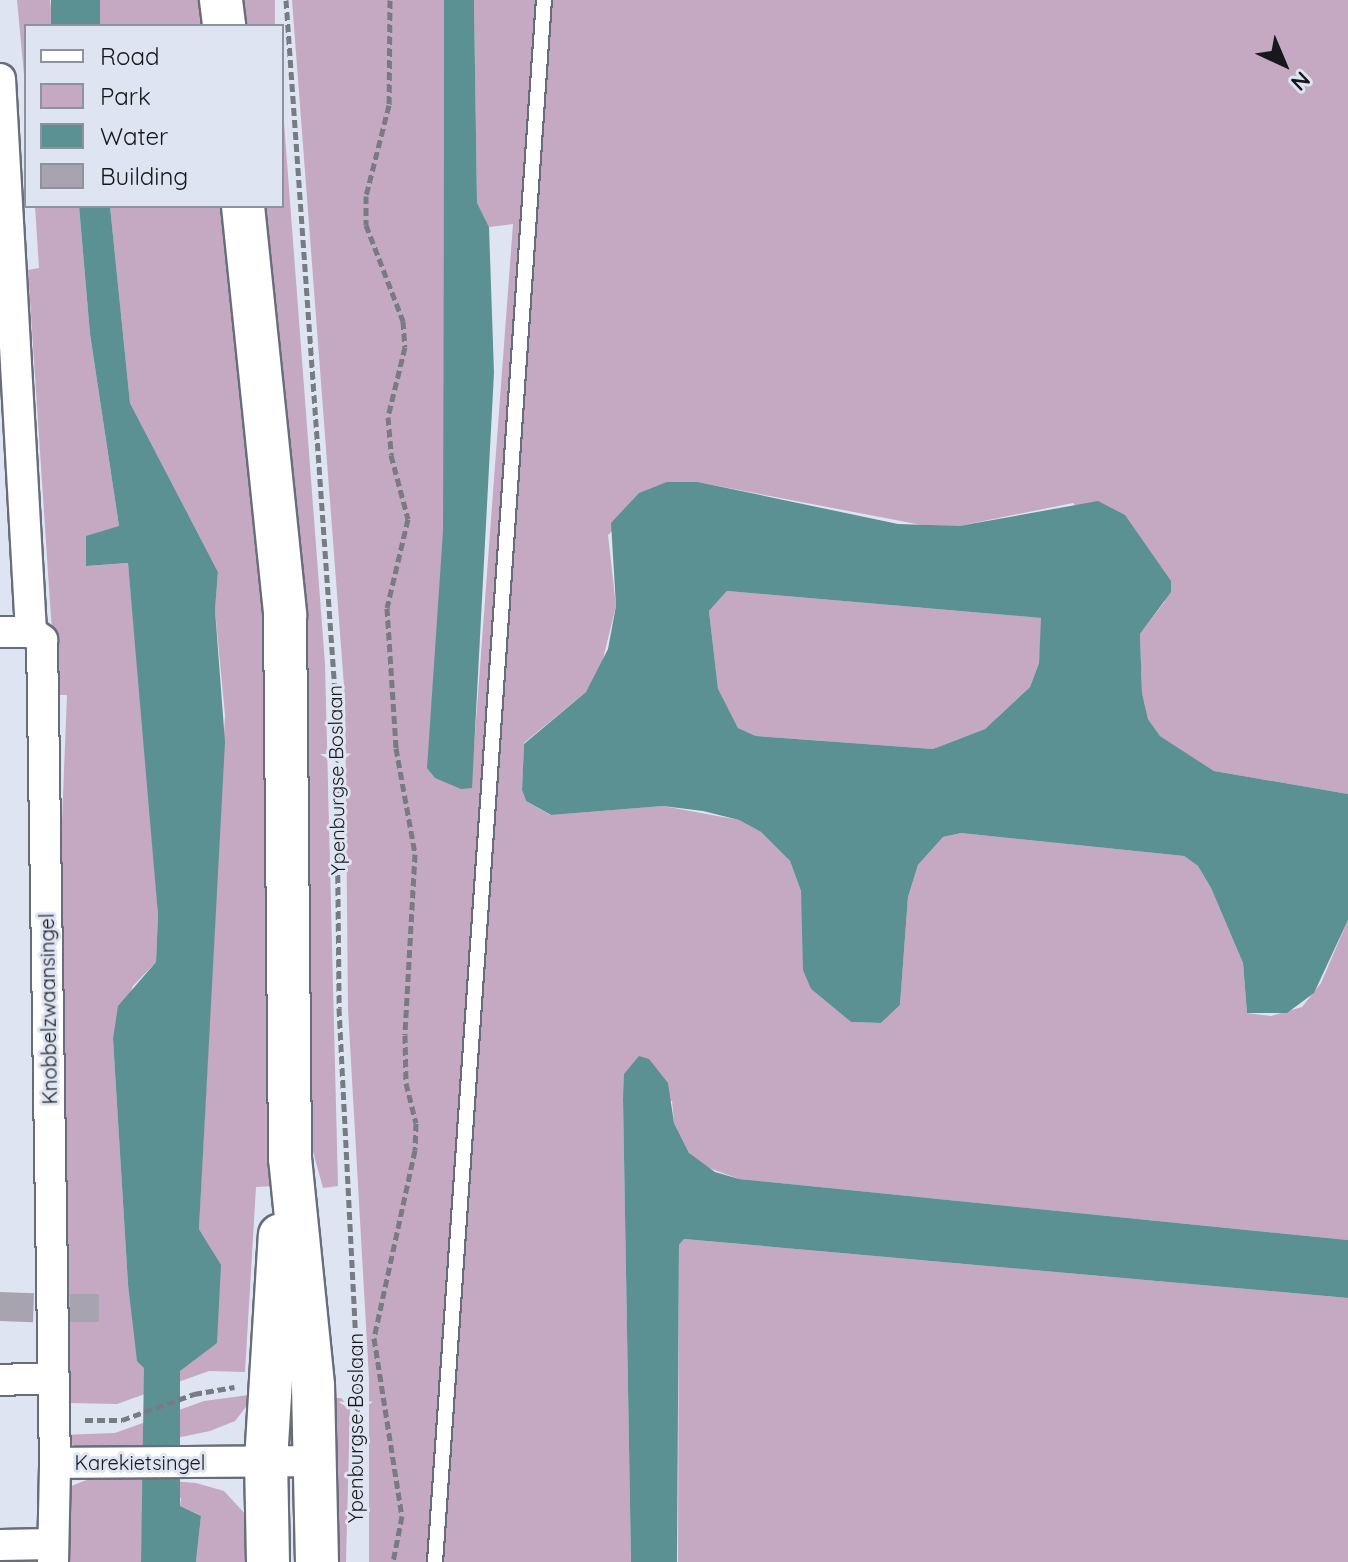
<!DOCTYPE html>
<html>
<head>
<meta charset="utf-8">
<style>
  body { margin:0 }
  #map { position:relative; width:1348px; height:1562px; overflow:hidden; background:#dee4f1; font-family:Quicksand,sans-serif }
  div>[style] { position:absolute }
  .green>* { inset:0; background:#c5a8c2; transform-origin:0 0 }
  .water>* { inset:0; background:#5c9193; transform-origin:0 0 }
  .building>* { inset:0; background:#a7a4b0; transform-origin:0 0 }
  .path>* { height:5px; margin-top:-2.5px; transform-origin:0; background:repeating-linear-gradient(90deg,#777b84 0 8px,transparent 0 12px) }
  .roads { filter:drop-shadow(2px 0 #686e79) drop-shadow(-2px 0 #686e79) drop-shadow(0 2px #686e79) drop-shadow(0 -2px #686e79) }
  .service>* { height:14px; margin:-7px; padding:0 7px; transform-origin:7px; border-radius:7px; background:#fff }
  .minor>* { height:30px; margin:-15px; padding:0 15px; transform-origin:15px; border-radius:15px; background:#fff }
  .secondary>* { height:42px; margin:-21px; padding:0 21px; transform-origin:21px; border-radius:21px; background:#fff }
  span { translate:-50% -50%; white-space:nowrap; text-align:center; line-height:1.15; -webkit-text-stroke:6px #dee4f1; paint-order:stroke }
  .street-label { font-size:20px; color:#16181d }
  .legend { position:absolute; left:24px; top:24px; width:260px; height:184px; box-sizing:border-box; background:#dee4f1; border:2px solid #8e929c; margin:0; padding:10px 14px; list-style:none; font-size:24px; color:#16181d }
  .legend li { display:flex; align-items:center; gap:16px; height:40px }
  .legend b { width:40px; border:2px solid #8e929c }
  .north { position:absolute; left:1244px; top:24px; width:80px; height:80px; -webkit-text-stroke:6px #dee4f1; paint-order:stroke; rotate:136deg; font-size:22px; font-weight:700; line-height:32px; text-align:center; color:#16181d }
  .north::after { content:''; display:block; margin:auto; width:28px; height:36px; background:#16181d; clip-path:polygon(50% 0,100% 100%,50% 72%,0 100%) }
</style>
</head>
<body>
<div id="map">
  <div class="green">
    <div style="clip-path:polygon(17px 0,50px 0,53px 26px,26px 26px,26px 96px)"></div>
    <div style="left:100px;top:0;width:104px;height:26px"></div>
    <div style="left:237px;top:0;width:38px;height:26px"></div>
    <div style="clip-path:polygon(292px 0,444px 0,443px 531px,471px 788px,513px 224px,489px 227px,477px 204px,474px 0,1348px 0,1348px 794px,1214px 771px,1160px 736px,1148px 719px,1142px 693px,1140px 634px,1165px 601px,1073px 503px,959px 526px,927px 526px,697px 482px,667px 482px,608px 535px,616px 606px,600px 671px,586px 692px,524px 743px,522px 790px,526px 801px,550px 815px,663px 806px,739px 820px,761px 832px,790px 861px,801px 891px,811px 989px,851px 1022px,881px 1023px,900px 1005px,908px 897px,918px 865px,943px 837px,961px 833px,1184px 856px,1198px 866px,1211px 888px,1243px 963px,1247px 1013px,1271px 1016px,1302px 1007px,1321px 983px,1348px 920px,1348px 1240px,739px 1179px,698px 1164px,689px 1153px,674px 1123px,672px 1101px,623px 1100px,631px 1562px,369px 1562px,369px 1378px,348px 1009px,345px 699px)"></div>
    <div style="clip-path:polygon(282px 96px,325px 664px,338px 1186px,323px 1188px,308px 1133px,259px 206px,282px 206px)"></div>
    <div style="clip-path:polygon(35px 206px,79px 206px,90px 334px,119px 526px,87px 566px,128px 563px,146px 756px,158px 915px,156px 962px,133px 986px,113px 1039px,128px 1284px,213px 1252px,199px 1229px,225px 715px,215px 610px,218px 572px,130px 403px,110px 206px,225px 206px,265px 579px,273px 1186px,256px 1187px,245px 1372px,209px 1371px,117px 1404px,70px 1403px,55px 999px,67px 695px,57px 695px,50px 603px,28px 270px,39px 268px)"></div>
    <div style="clip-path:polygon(727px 591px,1042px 618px,1039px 663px,1030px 687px,985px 729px,933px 749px,756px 736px,738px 728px,718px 690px,709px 611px)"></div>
    <div style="clip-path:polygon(684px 1239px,1348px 1298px,1348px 1562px,678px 1562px,679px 1245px)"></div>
    <div style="clip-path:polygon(256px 1394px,235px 1421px,210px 1431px,133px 1447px,78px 1449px,61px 1435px,115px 1433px,204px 1401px)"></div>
    <div style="clip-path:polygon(322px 1398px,341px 1398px,350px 1408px,346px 1562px,325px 1562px)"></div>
    <div style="clip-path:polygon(99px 1475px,196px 1483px,224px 1491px,248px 1517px,255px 1562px,196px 1562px,201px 1516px,180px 1506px,181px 1498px,143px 1498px,141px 1562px,60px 1562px,64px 1489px)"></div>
  </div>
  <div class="water">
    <div style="left:51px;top:0;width:49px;height:26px"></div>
    <div style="clip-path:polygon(444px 0,474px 0,477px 203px,489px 227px,494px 373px,472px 788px,461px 789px,435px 778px,427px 768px,443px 531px)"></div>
    <div style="clip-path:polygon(79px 206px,110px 206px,130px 403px,218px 572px,215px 610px,225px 742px,199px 1229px,221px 1265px,217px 1343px,180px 1371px,180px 1506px,201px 1516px,196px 1562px,141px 1562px,144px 1368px,137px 1361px,128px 1284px,113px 1039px,118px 1006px,156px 962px,158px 915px,128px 563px,86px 566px,86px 536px,119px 526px,90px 334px)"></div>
    <div style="clip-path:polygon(evenodd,667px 482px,698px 482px,898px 524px,959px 526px,1098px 501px,1125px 515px,1171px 581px,1171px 592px,1140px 634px,1142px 693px,1148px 719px,1160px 736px,1214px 771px,1348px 794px,1348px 920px,1314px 993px,1287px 1013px,1247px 1013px,1243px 963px,1211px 888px,1198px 866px,1184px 856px,961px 833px,943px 837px,918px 865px,908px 897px,900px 1005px,881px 1023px,851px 1022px,811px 989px,803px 970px,801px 891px,790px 861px,761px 832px,739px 820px,703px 811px,663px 806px,551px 815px,526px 801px,522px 790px,524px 744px,586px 692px,608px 649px,616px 606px,611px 523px,639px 493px,667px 482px,727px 591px,1041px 618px,1039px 663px,1030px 687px,985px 729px,933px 749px,756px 736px,738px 728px,718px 689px,709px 611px,727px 591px)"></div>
    <div style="clip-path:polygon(639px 1056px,649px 1059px,668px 1083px,674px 1123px,689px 1153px,715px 1172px,739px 1179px,1348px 1240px,1348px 1298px,684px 1239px,679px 1245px,677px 1562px,631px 1562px,623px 1100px,624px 1074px)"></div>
  </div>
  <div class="building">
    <div style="left:0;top:1292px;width:34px;height:29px;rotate:2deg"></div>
    <div style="left:70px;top:1294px;width:29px;height:28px"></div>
  </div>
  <div class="path">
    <div style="left:286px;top:0;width:709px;rotate:85.95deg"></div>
    <div style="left:336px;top:707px;width:301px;rotate:89.4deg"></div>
    <div style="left:339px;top:1008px;width:377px;rotate:87.1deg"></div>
    <div style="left:358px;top:1385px;width:108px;rotate:91.6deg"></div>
    <div style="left:390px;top:0;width:105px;rotate:90.5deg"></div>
    <div style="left:389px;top:105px;width:94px;rotate:104.2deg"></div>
    <div style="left:366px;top:196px;width:29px;rotate:90deg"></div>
    <div style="left:366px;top:225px;width:103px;rotate:68.9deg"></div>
    <div style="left:403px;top:321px;width:26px;rotate:86deg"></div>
    <div style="left:405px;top:347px;width:72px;rotate:103.7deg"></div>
    <div style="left:388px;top:417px;width:38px;rotate:85deg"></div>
    <div style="left:391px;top:455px;width:66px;rotate:75.1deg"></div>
    <div style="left:408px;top:519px;width:91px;rotate:103.3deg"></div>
    <div style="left:387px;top:608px;width:140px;rotate:86.3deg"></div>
    <div style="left:396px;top:748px;width:108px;rotate:79.8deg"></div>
    <div style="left:415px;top:854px;width:181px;rotate:93.2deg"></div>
    <div style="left:405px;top:1035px;width:48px;rotate:88.8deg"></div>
    <div style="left:406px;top:1083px;width:41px;rotate:76deg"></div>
    <div style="left:416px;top:1123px;width:27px;rotate:92deg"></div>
    <div style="left:415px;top:1150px;width:192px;rotate:102.3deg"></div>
    <div style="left:374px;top:1338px;width:180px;rotate:81.1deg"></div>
    <div style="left:402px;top:1516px;width:47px;rotate:101.1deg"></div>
    <div style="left:85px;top:1420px;width:37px"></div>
    <div style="left:122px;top:1420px;width:77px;rotate:-19.9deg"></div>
    <div style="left:194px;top:1394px;width:41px;rotate:-9.9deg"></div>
  </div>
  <div class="roads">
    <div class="service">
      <div style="left:435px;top:1562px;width:1566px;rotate:-86.01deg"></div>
    </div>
    <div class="minor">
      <div style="left:0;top:79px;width:554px;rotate:86.79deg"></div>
      <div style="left:0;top:632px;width:31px"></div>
      <div style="left:31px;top:632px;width:14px;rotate:36deg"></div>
      <div style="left:42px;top:640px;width:823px;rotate:89.1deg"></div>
      <div style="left:55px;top:1463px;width:261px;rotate:-0.4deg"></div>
      <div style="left:0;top:1380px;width:54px;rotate:-2.1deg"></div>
      <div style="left:0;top:1545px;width:53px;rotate:-1.1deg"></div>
      <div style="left:53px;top:1562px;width:99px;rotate:-88.8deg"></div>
    </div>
    <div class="secondary">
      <div style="left:221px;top:0;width:26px;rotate:83deg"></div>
      <div style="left:243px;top:206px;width:411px;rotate:84.1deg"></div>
      <div style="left:285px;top:615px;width:543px;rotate:89.47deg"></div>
      <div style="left:290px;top:1158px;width:229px;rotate:84.2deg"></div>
      <div style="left:313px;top:1386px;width:176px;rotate:88.7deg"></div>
      <div style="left:268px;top:1562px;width:101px;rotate:-91.1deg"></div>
      <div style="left:266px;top:1461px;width:226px;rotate:-86.5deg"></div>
    </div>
  </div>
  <div class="street-label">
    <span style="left:336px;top:780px;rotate:-91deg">Ypenburgse Boslaan</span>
    <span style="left:48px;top:1009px;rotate:-91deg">Knobbelzwaansingel</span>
    <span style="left:355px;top:1428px;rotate:-90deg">Ypenburgse Boslaan</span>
    <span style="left:140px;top:1462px">Karekietsingel</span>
  </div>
  <ul class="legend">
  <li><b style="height:10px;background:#fff"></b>Road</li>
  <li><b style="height:22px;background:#c5a8c2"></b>Park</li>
  <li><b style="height:22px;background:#5c9193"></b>Water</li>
  <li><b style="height:22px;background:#a7a4b0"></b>Building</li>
  </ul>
  <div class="north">N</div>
</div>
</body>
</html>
